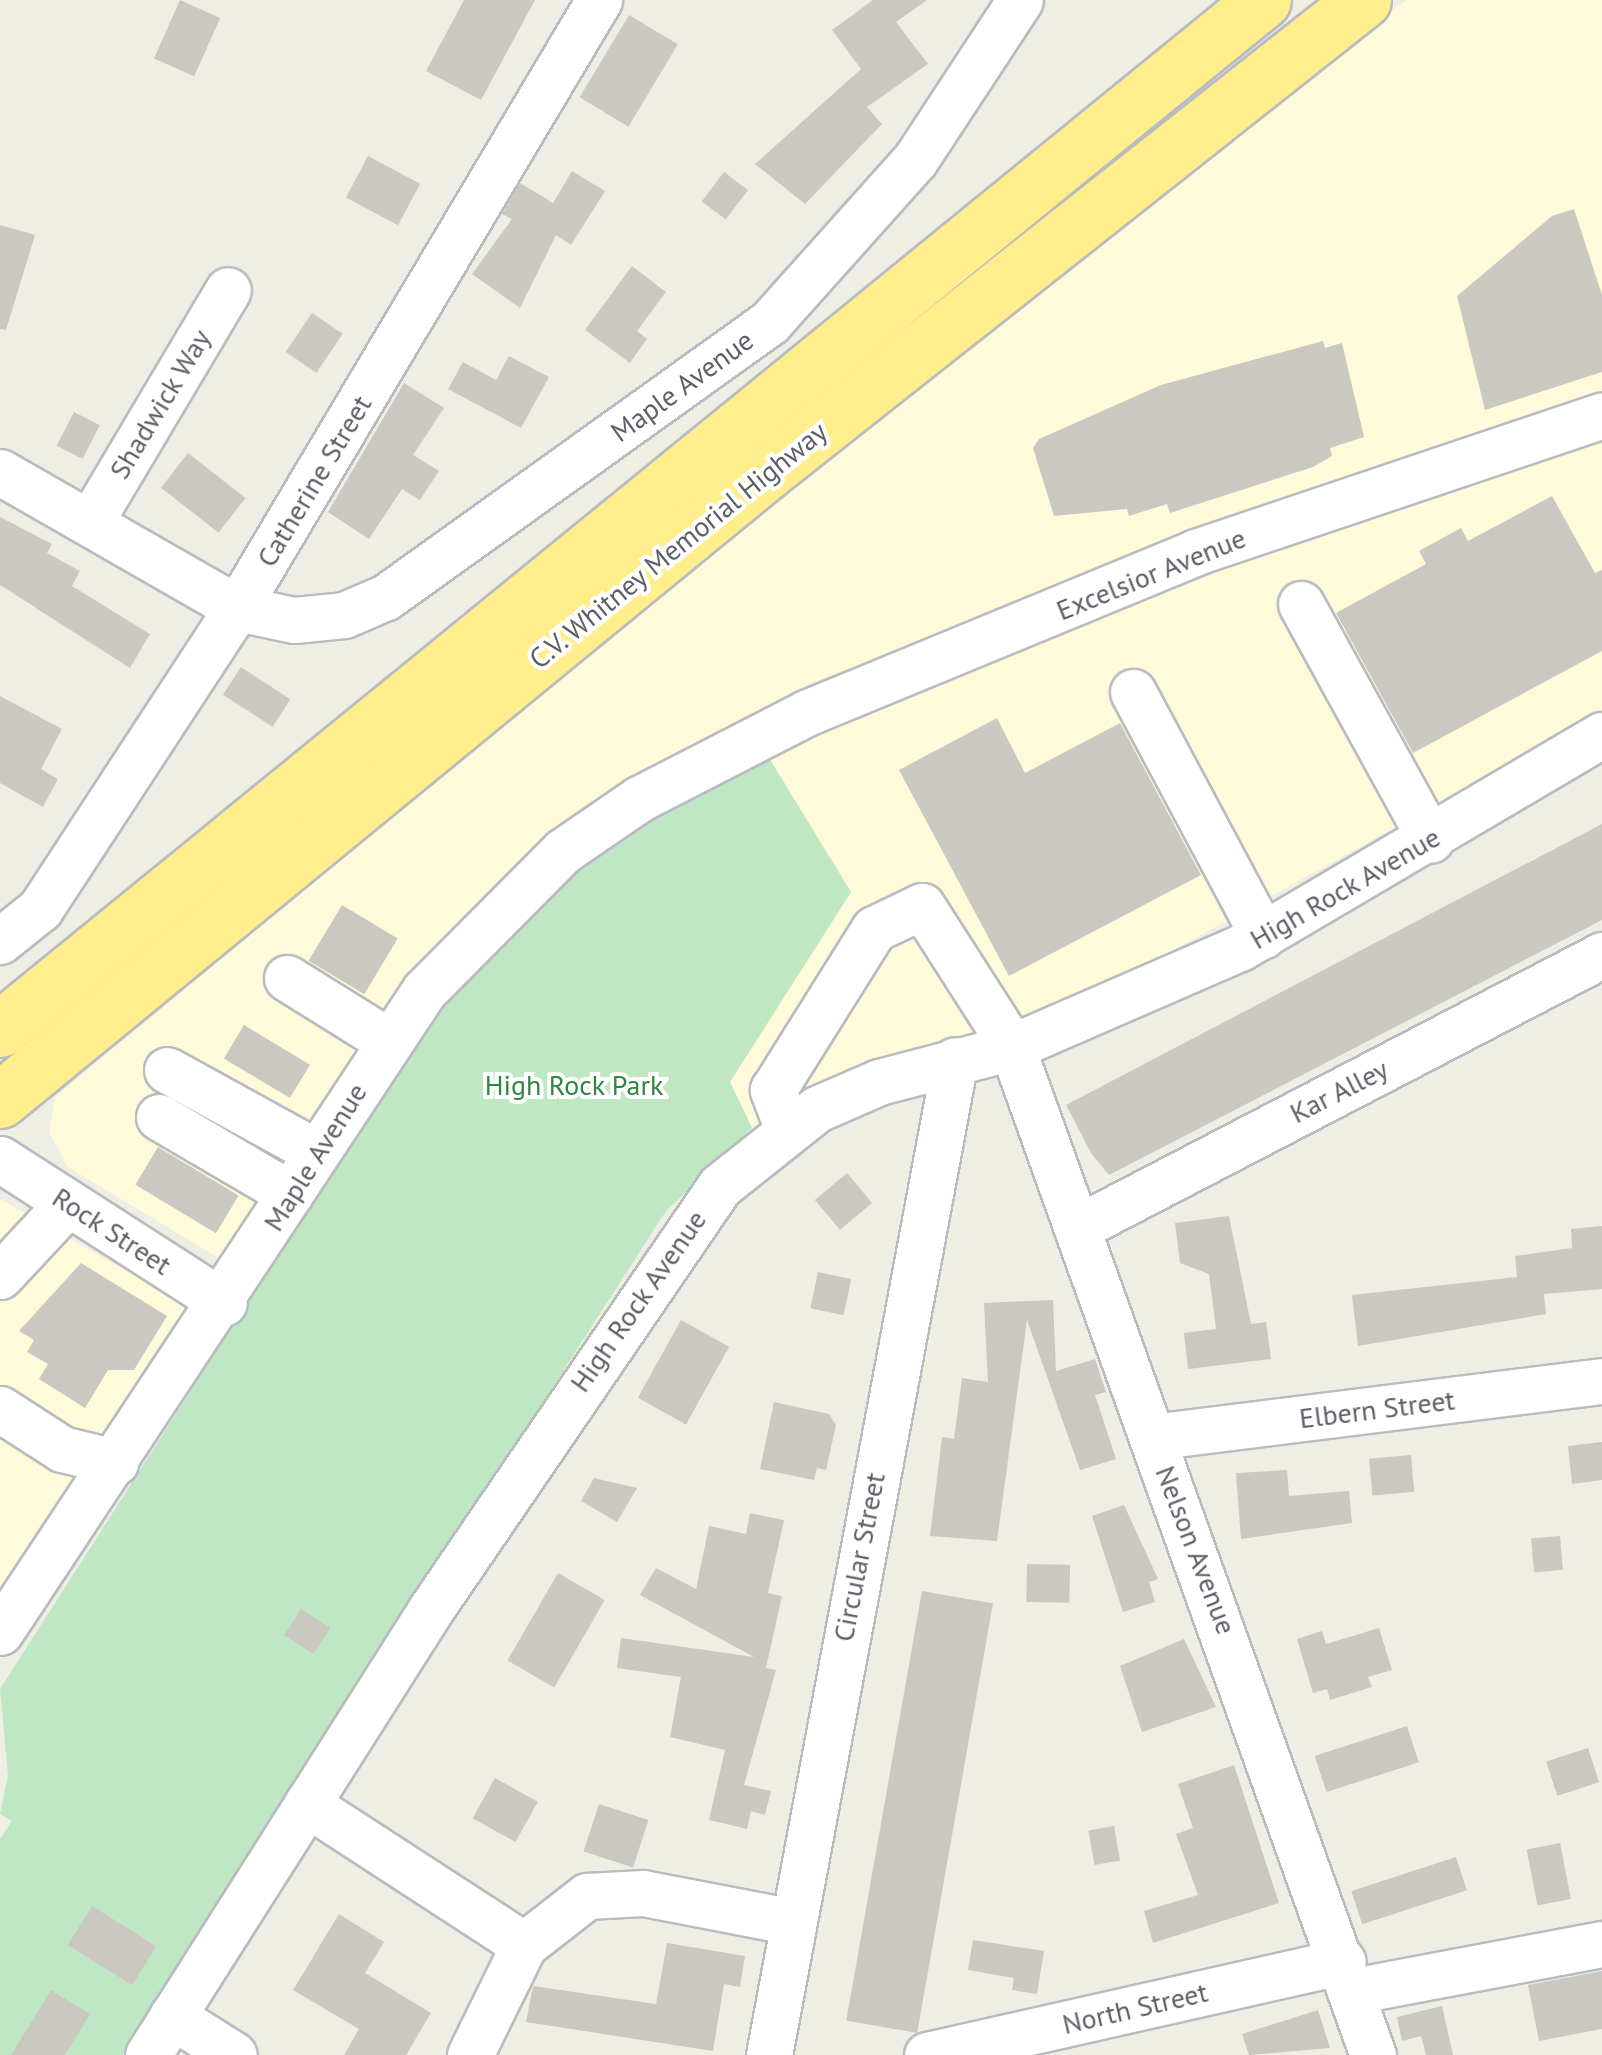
<!DOCTYPE html>
<html>
<head>
<meta charset="utf-8">
<style>
  body { margin:0 }
  #map { position:relative; width:1602px; height:2055px; overflow:hidden; background:#efeee4; font-family:"PT Sans",sans-serif }
  div>[style] { position:absolute }
  .commercial>* { inset:0; background:#fffad9 }
  .green>* { inset:0; background:#c0e7c4 }
  .building>* { inset:0; background:#cac8c1; transform-origin:0 0 }
  .roads { filter:drop-shadow(2px 0 #b9bbc0) drop-shadow(-2px 0 #b9bbc0) drop-shadow(0 2px #b9bbc0) drop-shadow(0 -2px #b9bbc0) }
  .minor>* { height:45px; margin:-22.5px; padding:0 22.5px; transform-origin:22.5px; border-radius:22.5px; background:#fff }
  .highway>* { height:55px; margin:-27.5px; padding:0 27.5px; transform-origin:27.5px; border-radius:27.5px; background:#ffee8b }
  span { translate:-50% -50%; white-space:nowrap; text-align:center; line-height:1.15; -webkit-text-stroke:8px #fff; paint-order:stroke }
  .street-label { font-size:28px; color:#5c5f65 }
  .park-label { font-size:28px; color:#328540 }
</style>
</head>
<body>
<div id="map">
  <div class="commercial">
    <div style="clip-path:polygon(1406px 0,1602px 0,1602px 395px,813px 682px,622px 786px,495px 887px,423px 965px,222px 1260px,68px 1167px,49px 1132px,55px 1097px,1057px 264px)"></div>
    <div style="clip-path:polygon(1602px 438px,1602px 713px,1058px 1014px,810px 1093px,752px 1128px,730px 1082px,851px 892px,766px 753px,1277px 548px)"></div>
    <div style="clip-path:polygon(0 1199px,192px 1308px,0 1601px)"></div>
  </div>
  <div class="green">
    <div style="clip-path:polygon(766px 753px,851px 892px,730px 1082px,752px 1128px,666px 1211px,123px 2055px,0 2055px,0 1839px,12px 1821px,0 1814px,8px 1775px,0 1689px,408px 1051px,475px 966px,565px 879px,661px 810px)"></div>
  </div>
  <div class="building">
    <div style="left:180px;top:0;width:44px;height:64px;rotate:24deg"></div>
    <div style="clip-path:polygon(464px 0,535px 0,481px 100px,426px 71px)"></div>
    <div style="clip-path:polygon(873px 0,927px 0,896px 22px,928px 64px,867px 107px,882px 124px,805px 204px,755px 164px,861px 69px,832px 30px)"></div>
    <div style="left:629px;top:15px;width:57px;height:96px;rotate:31deg"></div>
    <div style="left:368px;top:156px;width:59px;height:47px;rotate:28deg"></div>
    <div style="clip-path:polygon(572px 171px,605px 191px,571px 245px,556px 235px,520px 308px,472px 274px,512px 219px,502px 214px,520px 183px,553px 203px)"></div>
    <div style="left:724px;top:172px;width:30px;height:37px;rotate:37deg"></div>
    <div style="clip-path:polygon(1574px 209px,1602px 295px,1602px 372px,1485px 410px,1457px 296px,1552px 216px)"></div>
    <div style="clip-path:polygon(0 225px,35px 235px,6px 330px,0 329px)"></div>
    <div style="clip-path:polygon(632px 266px,666px 292px,637px 331px,647px 339px,630px 363px,585px 330px)"></div>
    <div style="left:312px;top:313px;width:37px;height:47px;rotate:34deg"></div>
    <div style="clip-path:polygon(1323px 341px,1325px 348px,1342px 343px,1364px 437px,1330px 448px,1332px 456px,1313px 467px,1170px 513px,1167px 504px,1129px 516px,1127px 509px,1054px 516px,1033px 448px,1039px 439px,1161px 385px)"></div>
    <div style="clip-path:polygon(509px 356px,549px 377px,521px 428px,448px 389px,463px 362px,496px 380px)"></div>
    <div style="clip-path:polygon(404px 383px,444px 408px,413px 455px,439px 471px,420px 500px,402px 489px,369px 539px,328px 512px)"></div>
    <div style="left:74px;top:412px;width:29px;height:38px;rotate:27deg"></div>
    <div style="left:188px;top:453px;width:73px;height:44px;rotate:38deg"></div>
    <div style="clip-path:polygon(1552px 496px,1595px 573px,1602px 570px,1602px 651px,1413px 753px,1336px 613px,1426px 564px,1419px 551px,1461px 528px,1468px 541px)"></div>
    <div style="clip-path:polygon(0 517px,52px 544px,47px 553px,80px 571px,72px 586px,150px 634px,130px 668px,0 585px)"></div>
    <div style="left:241px;top:667px;width:59px;height:33px;rotate:33deg"></div>
    <div style="clip-path:polygon(0 696px,62px 729px,41px 769px,58px 779px,43px 807px,0 783px)"></div>
    <div style="clip-path:polygon(997px 718px,1025px 773px,1120px 723px,1201px 875px,1009px 976px,899px 770px)"></div>
    <div style="clip-path:polygon(1602px 824px,1602px 920px,1109px 1175px,1091px 1153px,1066px 1105px)"></div>
    <div style="left:342px;top:905px;width:65px;height:65px;rotate:31deg"></div>
    <div style="left:244px;top:1025px;width:77px;height:39px;rotate:31deg"></div>
    <div style="left:158px;top:1147px;width:94px;height:44px;rotate:31deg"></div>
    <div style="left:847px;top:1173px;width:39px;height:42px;rotate:50deg"></div>
    <div style="clip-path:polygon(1229px 1216px,1251px 1324px,1266px 1322px,1271px 1359px,1188px 1369px,1184px 1333px,1216px 1329px,1209px 1274px,1180px 1263px,1175px 1223px)"></div>
    <div style="clip-path:polygon(1602px 1226px,1602px 1289px,1544px 1294px,1546px 1314px,1358px 1346px,1352px 1295px,1517px 1277px,1515px 1256px,1572px 1248px,1571px 1229px)"></div>
    <div style="clip-path:polygon(81px 1263px,167px 1316px,134px 1370px,108px 1370px,85px 1408px,39px 1379px,48px 1364px,27px 1352px,34px 1340px,19px 1331px)"></div>
    <div style="left:818px;top:1272px;width:34px;height:37px;rotate:12deg"></div>
    <div style="clip-path:polygon(1053px 1300px,1056px 1371px,1095px 1359px,1106px 1392px,1095px 1395px,1116px 1459px,1080px 1470px,1027px 1320px,997px 1541px,930px 1536px,942px 1437px,954px 1439px,962px 1378px,988px 1382px,984px 1303px)"></div>
    <div style="left:681px;top:1320px;width:55px;height:89px;rotate:29deg"></div>
    <div style="clip-path:polygon(774px 1402px,829px 1414px,836px 1425px,826px 1470px,817px 1468px,814px 1480px,760px 1469px)"></div>
    <div style="clip-path:polygon(1602px 1442px,1602px 1480px,1572px 1484px,1568px 1446px)"></div>
    <div style="left:1411px;top:1455px;width:37px;height:42px;rotate:85deg"></div>
    <div style="clip-path:polygon(1287px 1470px,1289px 1496px,1349px 1491px,1352px 1523px,1241px 1539px,1236px 1473px)"></div>
    <div style="clip-path:polygon(594px 1478px,637px 1488px,617px 1522px,581px 1501px)"></div>
    <div style="clip-path:polygon(1124px 1505px,1158px 1579px,1149px 1582px,1155px 1602px,1123px 1612px,1092px 1516px)"></div>
    <div style="clip-path:polygon(750px 1513px,784px 1520px,768px 1593px,782px 1596px,766px 1668px,776px 1670px,744px 1785px,771px 1791px,765px 1815px,751px 1811px,747px 1829px,709px 1820px,725px 1750px,670px 1737px,681px 1677px,617px 1668px,621px 1638px,754px 1657px,640px 1595px,656px 1568px,696px 1589px,709px 1526px,746px 1534px)"></div>
    <div style="left:1560px;top:1536px;width:34px;height:29px;rotate:85deg"></div>
    <div style="left:1027px;top:1564px;width:43px;height:38px;rotate:1deg"></div>
    <div style="left:558px;top:1573px;width:54px;height:101px;rotate:30deg"></div>
    <div style="left:922px;top:1591px;width:72px;height:436px;rotate:10deg"></div>
    <div style="left:301px;top:1609px;width:35px;height:31px;rotate:33deg"></div>
    <div style="clip-path:polygon(1379px 1628px,1392px 1670px,1368px 1677px,1372px 1687px,1330px 1700px,1327px 1689px,1313px 1693px,1297px 1639px,1322px 1631px,1326px 1644px)"></div>
    <div style="clip-path:polygon(1184px 1639px,1216px 1707px,1142px 1732px,1120px 1666px)"></div>
    <div style="left:1407px;top:1726px;width:38px;height:97px;rotate:72deg"></div>
    <div style="left:1588px;top:1748px;width:36px;height:44px;rotate:72deg"></div>
    <div style="clip-path:polygon(1234px 1765px,1279px 1903px,1153px 1943px,1144px 1911px,1198px 1895px,1176px 1834px,1193px 1828px,1178px 1784px)"></div>
    <div style="left:495px;top:1778px;width:49px;height:46px;rotate:29deg"></div>
    <div style="left:599px;top:1804px;width:52px;height:50px;rotate:18deg"></div>
    <div style="left:1114px;top:1826px;width:35px;height:26px;rotate:80deg"></div>
    <div style="left:1560px;top:1843px;width:57px;height:34px;rotate:79deg"></div>
    <div style="left:1456px;top:1857px;width:35px;height:110px;rotate:72deg"></div>
    <div style="left:92px;top:1906px;width:76px;height:46px;rotate:32deg"></div>
    <div style="clip-path:polygon(339px 1914px,384px 1942px,365px 1973px,431px 2013px,406px 2055px,344px 2055px,359px 2029px,293px 1990px)"></div>
    <div style="clip-path:polygon(973px 1940px,1044px 1951px,1037px 1994px,1012px 1990px,1014px 1978px,968px 1970px)"></div>
    <div style="clip-path:polygon(667px 1943px,745px 1956px,740px 1987px,724px 1984px,713px 2051px,526px 2022px,533px 1986px,656px 2004px)"></div>
    <div style="clip-path:polygon(1602px 1971px,1602px 2029px,1539px 2041px,1528px 1985px)"></div>
    <div style="clip-path:polygon(51px 1990px,90px 2014px,65px 2055px,11px 2055px)"></div>
    <div style="clip-path:polygon(1442px 2006px,1453px 2055px,1426px 2055px,1421px 2036px,1402px 2041px,1397px 2017px)"></div>
    <div style="clip-path:polygon(1318px 2010px,1330px 2048px,1249px 2055px,1242px 2034px)"></div>
  </div>
  <div class="roads">
    <div class="minor">
      <div style="left:0;top:472px;width:273px;rotate:29.8deg"></div>
      <div style="left:237px;top:608px;width:58px;rotate:11.9deg"></div>
      <div style="left:294px;top:620px;width:50px;rotate:-5.7deg"></div>
      <div style="left:344px;top:615px;width:46px;rotate:-23.2deg"></div>
      <div style="left:386px;top:597px;width:472px;rotate:-35.6deg"></div>
      <div style="left:770px;top:322px;width:217px;rotate:-48.2deg"></div>
      <div style="left:915px;top:160px;width:191px;rotate:-56.7deg"></div>
      <div style="left:92px;top:519px;width:266px;rotate:-59.3deg"></div>
      <div style="left:1301px;top:604px;width:269px;rotate:61.2deg"></div>
      <div style="left:1133px;top:692px;width:276px;rotate:61.9deg"></div>
      <div style="left:0;top:941px;width:51px;rotate:-38.7deg"></div>
      <div style="left:40px;top:909px;width:360px;rotate:-56.8deg"></div>
      <div style="left:237px;top:608px;width:708px;rotate:-59.23deg"></div>
      <div style="left:287px;top:978px;width:121px;rotate:31.9deg"></div>
      <div style="left:167px;top:1070px;width:170px;rotate:28.8deg"></div>
      <div style="left:159px;top:1117px;width:152px;rotate:30.4deg"></div>
      <div style="left:787px;top:1127px;width:40px;rotate:-111deg"></div>
      <div style="left:773px;top:1090px;width:190px;rotate:-57.9deg"></div>
      <div style="left:874px;top:929px;width:53px;rotate:-25.6deg"></div>
      <div style="left:922px;top:906px;width:167px;rotate:57.4deg"></div>
      <div style="left:1012px;top:1047px;width:1071px;rotate:70.3deg"></div>
      <div style="left:0;top:1159px;width:266px;rotate:32.7deg"></div>
      <div style="left:1077px;top:1228px;width:592px;rotate:-27.47deg"></div>
      <div style="left:0;top:1276px;width:100px;rotate:-47deg"></div>
      <div style="left:0;top:1409px;width:74px;rotate:32.8deg"></div>
      <div style="left:62px;top:1449px;width:55px;rotate:13.8deg"></div>
      <div style="left:1152px;top:1437px;width:453px;rotate:-7.1deg"></div>
      <div style="left:0;top:1632px;width:769px;rotate:-56.52deg"></div>
      <div style="left:424px;top:991px;width:197px;rotate:-45.2deg"></div>
      <div style="left:563px;top:851px;width:92px;rotate:-34.4deg"></div>
      <div style="left:639px;top:799px;width:188px;rotate:-27.2deg"></div>
      <div style="left:806px;top:713px;width:422px;rotate:-22.4deg"></div>
      <div style="left:1196px;top:552px;width:428px;rotate:-18.6deg"></div>
      <div style="left:307px;top:1804px;width:259px;rotate:33deg"></div>
      <div style="left:1353px;top:1991px;width:253px;rotate:-10.7deg"></div>
      <div style="left:172px;top:2016px;width:73px;rotate:32.2deg"></div>
      <div style="left:148px;top:2055px;width:528px;rotate:-57.6deg"></div>
      <div style="left:431px;top:1609px;width:512px;rotate:-55.66deg"></div>
      <div style="left:720px;top:1186px;width:124px;rotate:-38.4deg"></div>
      <div style="left:817px;top:1109px;width:68px;rotate:-23.5deg"></div>
      <div style="left:879px;top:1082px;width:138px;rotate:-14.7deg"></div>
      <div style="left:1012px;top:1047px;width:249px;rotate:-23.5deg"></div>
      <div style="left:1240px;top:948px;width:420px;rotate:-30.5deg"></div>
      <div style="left:470px;top:2055px;width:123px;rotate:-63.9deg"></div>
      <div style="left:524px;top:1945px;width:80px;rotate:-37.9deg"></div>
      <div style="left:587px;top:1896px;width:56px;rotate:-3.1deg"></div>
      <div style="left:643px;top:1893px;width:153px;rotate:10.9deg"></div>
      <div style="left:769px;top:2055px;width:1012px;rotate:-79.41deg"></div>
      <div style="left:927px;top:2055px;width:426px;rotate:-12.7deg"></div>
    </div>
    <div class="highway">
      <div style="left:0;top:1029px;width:1629px;rotate:-39.17deg"></div>
      <div style="left:0;top:1100px;width:991px;rotate:-39.35deg"></div>
      <div style="left:766px;top:472px;width:761px;rotate:-38.33deg"></div>
    </div>
  </div>
  <div class="street-label">
    <span style="left:682px;top:386px;rotate:-36deg">Maple Avenue</span>
    <span style="left:160px;top:404px;rotate:-59deg">Shadwick Way</span>
    <span style="left:314px;top:481px;rotate:-59deg">Catherine Street</span>
    <span style="left:678px;top:545px;rotate:-39deg">C.V. Whitney Memorial Highway</span>
    <span style="left:1151px;top:574px;rotate:-22deg">Excelsior Avenue</span>
    <span style="left:1345px;top:888px;rotate:-30deg">High Rock Avenue</span>
    <span style="left:1339px;top:1091px;rotate:-27deg">Kar Alley</span>
    <span style="left:315px;top:1157px;rotate:-58deg">Maple Avenue</span>
    <span style="left:112px;top:1231px;rotate:33deg">Rock Street</span>
    <span style="left:638px;top:1301px;rotate:-55deg">High Rock Avenue</span>
    <span style="left:1377px;top:1409px;rotate:-7deg">Elbern Street</span>
    <span style="left:1196px;top:1550px;rotate:69deg">Nelson Avenue</span>
    <span style="left:859px;top:1557px;rotate:-79deg">Circular Street</span>
    <span style="left:1135px;top:2008px;rotate:-13deg">North Street</span>
  </div>
  <div class="park-label">
    <span style="left:574px;top:1085px">High Rock Park</span>
  </div>
</div>
</body>
</html>
